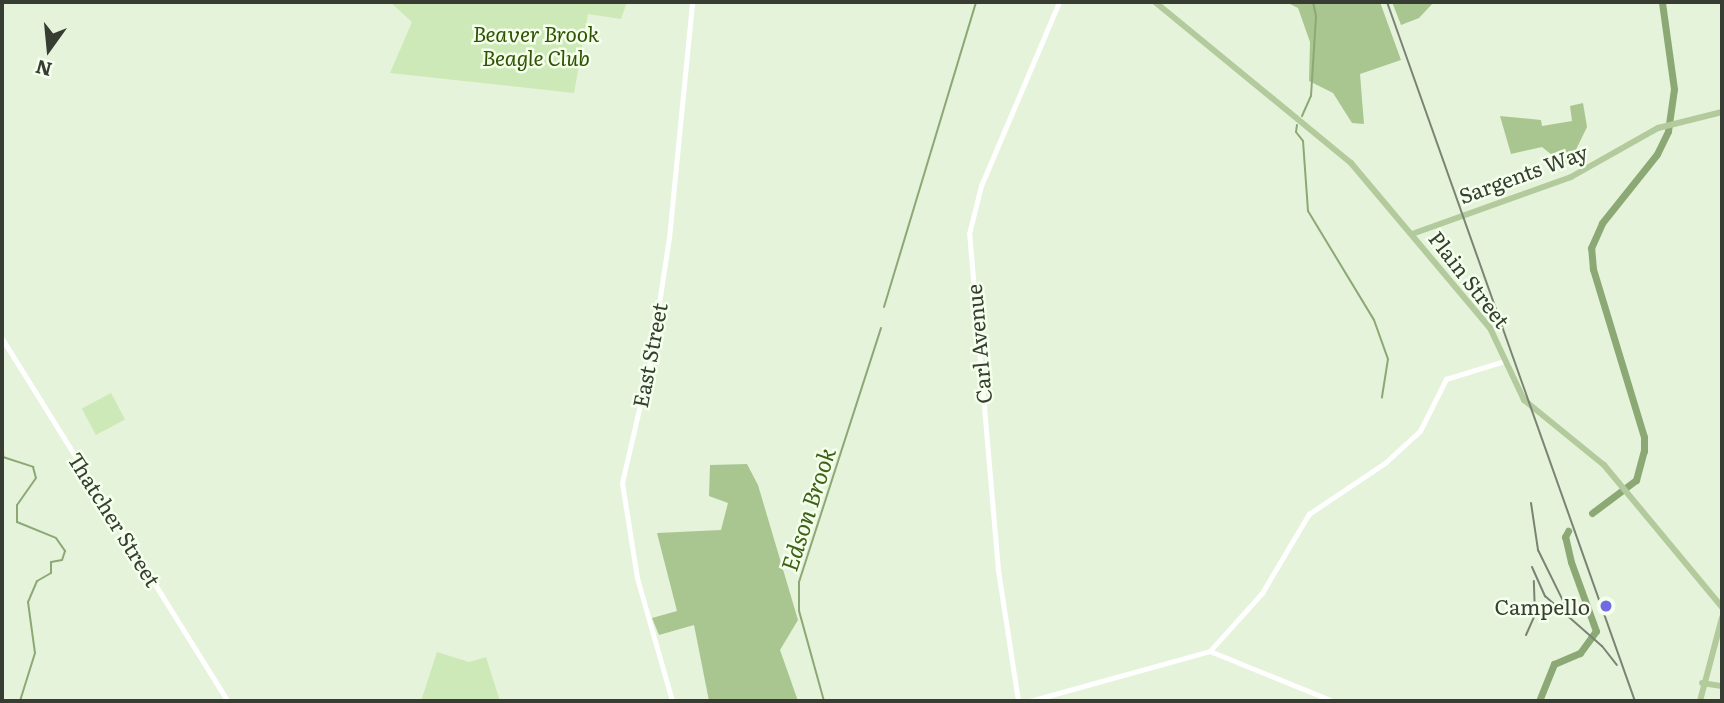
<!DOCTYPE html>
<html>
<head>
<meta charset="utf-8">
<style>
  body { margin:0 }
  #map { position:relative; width:1724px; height:703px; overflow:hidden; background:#e5f3db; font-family:Literata,serif }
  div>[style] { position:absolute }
  .green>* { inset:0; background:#cde9b8; transform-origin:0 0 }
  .forest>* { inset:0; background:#a9c691 }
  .stream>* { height:2px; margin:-1px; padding:0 1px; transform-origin:1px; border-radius:1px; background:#8ca975 }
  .river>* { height:7px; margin:-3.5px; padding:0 3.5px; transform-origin:3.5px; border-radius:3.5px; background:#8ca975 }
  .minor>* { height:4.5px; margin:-2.25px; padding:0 2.25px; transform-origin:2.25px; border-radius:2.25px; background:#fff }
  .major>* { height:6px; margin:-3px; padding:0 3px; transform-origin:3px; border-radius:3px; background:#b2ca9c }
  .rail>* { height:2px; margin:-1px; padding:0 1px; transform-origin:1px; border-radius:1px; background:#7a8374 }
  .dots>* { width:19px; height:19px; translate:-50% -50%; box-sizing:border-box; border:4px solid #f4ffec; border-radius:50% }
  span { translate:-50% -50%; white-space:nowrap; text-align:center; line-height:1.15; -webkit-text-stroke:5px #f4ffec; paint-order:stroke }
  .park-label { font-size:21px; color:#305301; font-style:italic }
  .street-label { font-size:21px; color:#373d33 }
  .poi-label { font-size:21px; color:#373d33 }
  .right { translate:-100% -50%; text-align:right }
  .water-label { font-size:23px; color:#3d6116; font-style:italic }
  .frame { position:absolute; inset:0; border:4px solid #373d33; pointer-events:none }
  .north { position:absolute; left:14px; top:14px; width:70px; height:70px; -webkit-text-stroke:5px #f4ffec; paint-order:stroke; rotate:195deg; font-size:19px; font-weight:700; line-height:28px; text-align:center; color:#373d33 }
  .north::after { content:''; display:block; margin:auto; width:24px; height:32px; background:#373d33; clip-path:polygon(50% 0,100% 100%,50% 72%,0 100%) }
</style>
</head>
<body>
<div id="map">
  <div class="green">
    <div style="clip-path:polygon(390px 2px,627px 2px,621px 19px,588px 14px,574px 93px,390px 73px,412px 22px)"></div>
    <div style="left:111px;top:393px;width:30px;height:33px;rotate:62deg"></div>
    <div style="clip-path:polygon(437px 652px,469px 662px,486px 657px,500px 701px,421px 701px)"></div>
  </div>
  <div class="forest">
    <div style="clip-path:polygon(1286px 2px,1380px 2px,1401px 60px,1360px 74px,1364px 124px,1352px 123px,1333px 93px,1309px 81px,1310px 42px,1298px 8px)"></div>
    <div style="clip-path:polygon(1392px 2px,1434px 2px,1419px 18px,1401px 25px)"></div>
    <div style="clip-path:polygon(1583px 103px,1587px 127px,1569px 164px,1562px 163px,1542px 147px,1511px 154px,1500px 116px,1541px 120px,1542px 126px,1572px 121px,1570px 106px)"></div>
    <div style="clip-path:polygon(747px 464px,758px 485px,798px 620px,780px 650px,798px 701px,709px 701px,694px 625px,659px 635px,652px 618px,677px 611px,657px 533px,721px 530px,728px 503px,709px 496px,710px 465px)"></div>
  </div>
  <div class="stream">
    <div style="left:1302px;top:116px;width:22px;rotate:-66deg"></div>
    <div style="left:1311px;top:96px;width:80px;rotate:-86.4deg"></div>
    <div style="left:1316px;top:16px;width:14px;rotate:-102deg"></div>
    <div style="left:1297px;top:125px;width:7px;rotate:98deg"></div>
    <div style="left:1296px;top:132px;width:11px;rotate:52deg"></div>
    <div style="left:1303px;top:141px;width:70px;rotate:85.9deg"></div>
    <div style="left:1308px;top:211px;width:127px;rotate:58.8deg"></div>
    <div style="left:1374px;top:320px;width:41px;rotate:70.3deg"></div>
    <div style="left:1388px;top:359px;width:39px;rotate:99deg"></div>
    <div style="left:884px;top:307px;width:319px;rotate:-73.2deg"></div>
    <div style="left:2px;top:422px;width:35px;rotate:88deg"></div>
    <div style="left:3px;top:457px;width:32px;rotate:18deg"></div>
    <div style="left:33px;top:467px;width:11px;rotate:75deg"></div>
    <div style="left:36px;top:478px;width:33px;rotate:125deg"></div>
    <div style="left:17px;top:505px;width:17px;rotate:90deg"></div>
    <div style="left:17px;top:522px;width:42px;rotate:22.3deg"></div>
    <div style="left:56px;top:538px;width:16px;rotate:55deg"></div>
    <div style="left:65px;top:551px;width:9px;rotate:108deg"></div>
    <div style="left:62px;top:560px;width:11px;rotate:170deg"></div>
    <div style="left:51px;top:562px;width:11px;rotate:90deg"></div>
    <div style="left:51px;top:573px;width:16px;rotate:150deg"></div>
    <div style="left:37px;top:581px;width:23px;rotate:113deg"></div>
    <div style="left:28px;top:602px;width:51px;rotate:82.2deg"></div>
    <div style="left:35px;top:653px;width:50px;rotate:107.4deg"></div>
    <div style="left:824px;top:701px;width:93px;rotate:-105.5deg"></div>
    <div style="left:799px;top:611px;width:29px;rotate:-90deg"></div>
    <div style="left:799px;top:582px;width:267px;rotate:-72.1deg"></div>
  </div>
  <div class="river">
    <div style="left:1592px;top:513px;width:55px;rotate:-36.9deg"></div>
    <div style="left:1636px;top:480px;width:30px;rotate:-75deg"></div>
    <div style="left:1644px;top:451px;width:14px;rotate:-90deg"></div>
    <div style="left:1644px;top:437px;width:176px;rotate:-106.9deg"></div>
    <div style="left:1593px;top:269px;width:21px;rotate:-95deg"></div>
    <div style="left:1591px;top:248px;width:27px;rotate:-66deg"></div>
    <div style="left:1602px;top:223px;width:88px;rotate:-51.4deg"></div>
    <div style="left:1657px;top:154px;width:25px;rotate:-64deg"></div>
    <div style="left:1668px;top:131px;width:42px;rotate:-81.9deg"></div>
    <div style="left:1674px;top:89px;width:88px;rotate:-97.9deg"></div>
    <div style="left:1539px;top:701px;width:40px;rotate:-68deg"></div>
    <div style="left:1554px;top:664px;width:28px;rotate:-23deg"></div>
    <div style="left:1580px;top:653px;width:27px;rotate:-54deg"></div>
    <div style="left:1596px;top:631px;width:73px;rotate:-109.9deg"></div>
    <div style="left:1571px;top:562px;width:26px;rotate:-103deg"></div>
    <div style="left:1565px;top:537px;width:7px;rotate:-63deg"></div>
  </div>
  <div class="minor">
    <div style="left:2px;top:338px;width:428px;rotate:58.1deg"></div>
    <div style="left:1210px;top:651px;width:133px;rotate:22.1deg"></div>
    <div style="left:672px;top:701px;width:128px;rotate:-105.9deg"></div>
    <div style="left:637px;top:578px;width:96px;rotate:-99deg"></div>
    <div style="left:622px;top:483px;width:124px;rotate:-77deg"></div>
    <div style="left:650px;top:362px;width:125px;rotate:-81.3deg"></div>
    <div style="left:669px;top:238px;width:237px;rotate:-84.4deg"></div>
    <div style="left:1018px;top:701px;width:133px;rotate:-98.7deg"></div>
    <div style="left:998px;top:570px;width:337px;rotate:-94.9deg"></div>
    <div style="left:969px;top:234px;width:49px;rotate:-76deg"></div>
    <div style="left:981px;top:186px;width:200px;rotate:-67deg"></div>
    <div style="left:1030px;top:701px;width:187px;rotate:-15.5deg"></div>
    <div style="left:1210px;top:651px;width:78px;rotate:-48.1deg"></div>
    <div style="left:1262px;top:593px;width:92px;rotate:-59.3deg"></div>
    <div style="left:1309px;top:514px;width:92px;rotate:-33.9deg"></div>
    <div style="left:1385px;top:463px;width:47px;rotate:-42.4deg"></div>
    <div style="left:1420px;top:431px;width:58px;rotate:-63.4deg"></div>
    <div style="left:1446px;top:379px;width:62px;rotate:-17deg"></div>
  </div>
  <div class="major">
    <div style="left:1155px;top:2px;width:254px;rotate:39.4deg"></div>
    <div style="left:1351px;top:163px;width:216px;rotate:49.9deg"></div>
    <div style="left:1490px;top:328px;width:80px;rotate:64.7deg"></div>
    <div style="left:1524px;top:400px;width:103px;rotate:39.1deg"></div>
    <div style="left:1604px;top:465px;width:185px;rotate:50.3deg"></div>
    <div style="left:1412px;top:234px;width:169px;rotate:-19.7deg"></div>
    <div style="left:1571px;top:177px;width:100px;rotate:-29.4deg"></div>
    <div style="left:1658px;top:128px;width:66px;rotate:-14deg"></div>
    <div style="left:1702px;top:683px;width:20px;rotate:9deg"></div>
    <div style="left:1700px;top:701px;width:86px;rotate:-75.2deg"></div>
  </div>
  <div class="rail">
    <div style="left:1387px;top:2px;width:742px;rotate:70.47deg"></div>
    <div style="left:1531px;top:503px;width:48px;rotate:81.5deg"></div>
    <div style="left:1538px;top:550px;width:64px;rotate:63.8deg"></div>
    <div style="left:1532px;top:567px;width:32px;rotate:66deg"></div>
    <div style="left:1545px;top:596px;width:76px;rotate:41.3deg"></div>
    <div style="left:1602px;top:646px;width:24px;rotate:52deg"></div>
    <div style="left:1526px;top:635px;width:22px;rotate:-66deg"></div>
    <div style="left:1535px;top:615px;width:34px;rotate:-92deg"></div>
  </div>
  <div class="dots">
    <div style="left:1606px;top:606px;background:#716ae5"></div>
  </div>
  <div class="park-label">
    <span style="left:536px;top:45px">Beaver Brook<br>Beagle Club</span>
  </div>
  <div class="street-label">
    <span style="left:1523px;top:173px;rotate:-20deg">Sargents Way</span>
    <span style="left:1470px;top:279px;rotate:52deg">Plain Street</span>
    <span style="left:978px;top:344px;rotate:-95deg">Carl Avenue</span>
    <span style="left:649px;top:355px;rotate:-79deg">East Street</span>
    <span style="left:115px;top:519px;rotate:58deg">Thatcher Street</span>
  </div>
  <div class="poi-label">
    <span class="right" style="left:1590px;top:606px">Campello</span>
  </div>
  <div class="water-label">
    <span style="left:807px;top:509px;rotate:-72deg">Edson Brook</span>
  </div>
  <div class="frame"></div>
  <div class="north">N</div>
</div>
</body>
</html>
